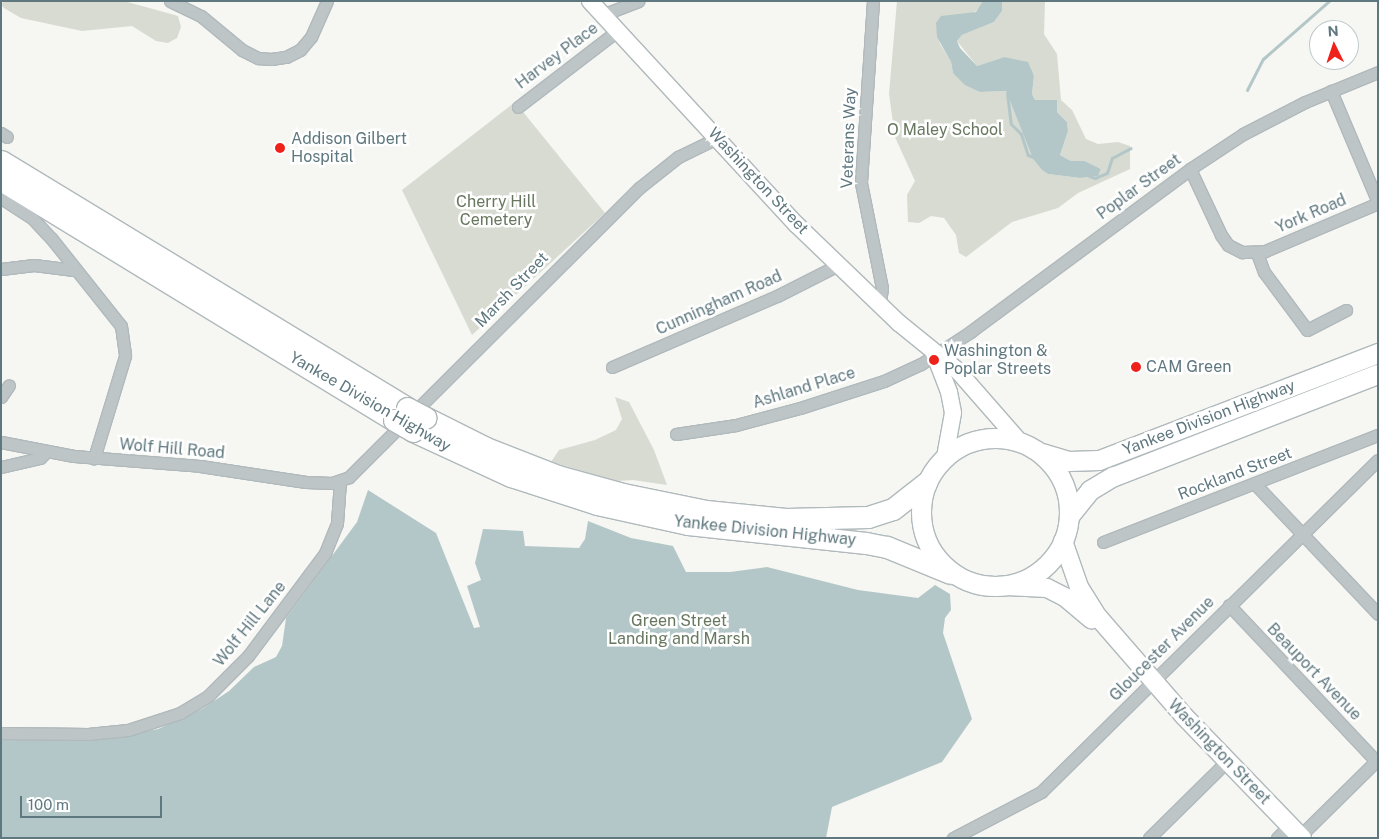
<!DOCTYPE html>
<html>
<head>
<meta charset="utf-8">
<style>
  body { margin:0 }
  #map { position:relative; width:1379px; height:839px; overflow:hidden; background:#f6f6f2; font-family:"Public Sans",sans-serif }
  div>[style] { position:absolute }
  .green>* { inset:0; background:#d7dbd1 }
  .water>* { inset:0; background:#b4c7c8 }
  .stream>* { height:3px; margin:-1.5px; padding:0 1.5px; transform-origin:1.5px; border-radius:1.5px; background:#b4c7c8 }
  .roads { filter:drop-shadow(1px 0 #b0b9bc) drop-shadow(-1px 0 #b0b9bc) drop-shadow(0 1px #b0b9bc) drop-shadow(0 -1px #b0b9bc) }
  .minor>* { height:11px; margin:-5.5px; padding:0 5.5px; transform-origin:5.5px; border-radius:5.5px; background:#bec5c7 }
  .secondary>* { height:16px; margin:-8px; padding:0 8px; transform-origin:8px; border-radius:8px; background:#fff }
  .primary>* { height:18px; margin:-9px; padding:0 9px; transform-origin:9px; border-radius:9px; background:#fff }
  .trunk>* { height:19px; margin:-9.5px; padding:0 9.5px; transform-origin:9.5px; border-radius:9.5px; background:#fff }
  .trunk>.ring { margin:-9.5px; padding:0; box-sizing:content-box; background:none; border:19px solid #fff; border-radius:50% }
  .motorway>* { height:21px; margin:-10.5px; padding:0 10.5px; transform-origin:10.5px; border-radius:10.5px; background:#fff }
  .bridges { filter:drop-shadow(1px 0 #afb6b8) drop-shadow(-1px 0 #afb6b8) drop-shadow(0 1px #afb6b8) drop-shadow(0 -1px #afb6b8) }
  .motorway-bridge>* { height:21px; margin:-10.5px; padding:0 10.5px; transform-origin:10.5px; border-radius:10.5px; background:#fff }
  .dots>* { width:14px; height:14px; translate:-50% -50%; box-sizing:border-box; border:2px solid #fff; border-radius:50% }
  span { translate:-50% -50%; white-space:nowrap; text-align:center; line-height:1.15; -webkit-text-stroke:5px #fff; paint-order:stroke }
  .street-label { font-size:16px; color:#5f787f }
  .park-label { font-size:16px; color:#68775f }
  .poi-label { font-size:16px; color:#5f787f }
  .left { translate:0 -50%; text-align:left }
  .frame { position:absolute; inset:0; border:2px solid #5f787f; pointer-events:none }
  .north { position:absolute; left:1309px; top:20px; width:50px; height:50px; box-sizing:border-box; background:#fff; border:1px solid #bfc9cc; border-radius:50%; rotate:356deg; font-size:14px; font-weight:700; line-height:20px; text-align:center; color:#5f787f }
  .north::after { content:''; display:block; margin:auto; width:18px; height:22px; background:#ee211b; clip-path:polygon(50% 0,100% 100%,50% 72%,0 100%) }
  .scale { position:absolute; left:20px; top:796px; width:142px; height:22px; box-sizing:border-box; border:2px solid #5f787f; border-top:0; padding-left:6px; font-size:15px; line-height:18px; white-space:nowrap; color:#5f787f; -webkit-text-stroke:4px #fff; paint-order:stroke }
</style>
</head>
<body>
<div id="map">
  <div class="green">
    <div style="clip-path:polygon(5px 1px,124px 1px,178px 16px,181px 27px,177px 38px,168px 43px,156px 41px,132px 26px,82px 31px,21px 18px,4px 8px,1px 4px)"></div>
    <div style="clip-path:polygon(897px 1px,983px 1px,983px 5px,939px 42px,951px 62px,953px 73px,980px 92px,1006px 91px,1033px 159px,1042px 170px,1048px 174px,1080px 178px,1098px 176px,1101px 169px,1085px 161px,1071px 161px,1060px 155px,1068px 131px,1067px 122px,1057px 112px,1035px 100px,1032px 94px,1034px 76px,1004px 57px,977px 66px,957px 41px,962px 35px,994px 22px,1002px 11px,1002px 1px,1045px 1px,1044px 34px,1057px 54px,1061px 100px,1072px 110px,1086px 139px,1098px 144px,1118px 142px,1130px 146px,1130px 169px,1078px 193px,1058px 208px,1012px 222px,966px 257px,959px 253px,956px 235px,944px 218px,931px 216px,919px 223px,908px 222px,907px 195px,915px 181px,895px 137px,889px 94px)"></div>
    <div style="clip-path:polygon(515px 102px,605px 213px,472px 335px,402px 190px)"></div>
    <div style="clip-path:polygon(615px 397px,629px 402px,654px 450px,667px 485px,633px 480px,617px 481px,551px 462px,559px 450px,595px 440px,616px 430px,622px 419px)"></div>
  </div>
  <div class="water">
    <div style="clip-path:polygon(983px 1px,1002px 1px,1002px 11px,994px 22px,962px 35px,957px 41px,960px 48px,977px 66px,1004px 57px,1028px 62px,1034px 76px,1032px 94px,1035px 100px,1057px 100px,1057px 112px,1067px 122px,1068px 131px,1060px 155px,1071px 161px,1085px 161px,1101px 169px,1098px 176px,1080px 178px,1048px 174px,1042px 170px,1033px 159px,1006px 91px,980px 92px,965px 85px,953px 73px,951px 62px,937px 37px,936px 23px,941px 16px,976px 12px)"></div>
    <div style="clip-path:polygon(368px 490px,436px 533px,474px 628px,480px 627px,467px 586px,481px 580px,475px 563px,483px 529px,523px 531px,525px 546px,579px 548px,585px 539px,588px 521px,631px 538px,673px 546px,686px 572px,730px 572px,767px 567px,858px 590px,918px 598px,935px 585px,950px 594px,951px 610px,945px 618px,943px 633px,972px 719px,942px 762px,832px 807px,826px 838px,1px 838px,1px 739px,118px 736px,158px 729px,202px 709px,229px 691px,254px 667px,276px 657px,282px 646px,286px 618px,357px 522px)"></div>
  </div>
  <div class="stream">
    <div style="left:1247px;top:90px;width:35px;rotate:-63deg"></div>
    <div style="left:1263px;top:59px;width:88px;rotate:-41.3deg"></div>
    <div style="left:1007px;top:93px;width:31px;rotate:83deg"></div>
    <div style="left:1011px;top:124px;width:14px;rotate:45deg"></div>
    <div style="left:1021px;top:134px;width:22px;rotate:72deg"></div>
    <div style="left:1028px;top:155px;width:9px;rotate:21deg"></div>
    <div style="left:1089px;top:176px;width:6px;rotate:18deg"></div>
    <div style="left:1095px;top:178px;width:13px;rotate:-23deg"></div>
    <div style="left:1107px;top:173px;width:16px;rotate:-72deg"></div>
    <div style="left:1112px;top:158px;width:21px;rotate:-28deg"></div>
  </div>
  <div class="roads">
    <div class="minor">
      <div style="left:170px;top:1px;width:34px;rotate:26deg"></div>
      <div style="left:201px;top:16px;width:53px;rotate:39.7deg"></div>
      <div style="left:242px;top:50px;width:18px;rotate:27deg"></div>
      <div style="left:258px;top:58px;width:13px;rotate:4deg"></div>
      <div style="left:271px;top:59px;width:15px;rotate:-8deg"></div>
      <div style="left:286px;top:57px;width:16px;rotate:-27deg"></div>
      <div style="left:300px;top:50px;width:17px;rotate:-50deg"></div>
      <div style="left:311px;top:37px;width:39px;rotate:-66deg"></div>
      <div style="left:873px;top:1px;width:182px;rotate:93.8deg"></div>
      <div style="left:861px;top:183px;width:107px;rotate:78.7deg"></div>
      <div style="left:882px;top:288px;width:15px;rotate:98deg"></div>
      <div style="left:602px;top:15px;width:39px;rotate:-21deg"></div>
      <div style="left:1331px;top:91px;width:121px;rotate:67.1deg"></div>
      <div style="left:518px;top:107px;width:125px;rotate:-37.5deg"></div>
      <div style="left:1px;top:133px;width:7px;rotate:34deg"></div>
      <div style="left:1190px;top:169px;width:73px;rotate:64.8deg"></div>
      <div style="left:1221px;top:235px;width:12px;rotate:55deg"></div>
      <div style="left:1228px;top:245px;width:16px;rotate:27deg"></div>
      <div style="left:1242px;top:252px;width:23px;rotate:-2deg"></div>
      <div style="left:1265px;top:251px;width:123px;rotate:-23deg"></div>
      <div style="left:1px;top:198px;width:38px;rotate:33deg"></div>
      <div style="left:33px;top:219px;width:26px;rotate:47deg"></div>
      <div style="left:51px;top:238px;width:112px;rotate:51.5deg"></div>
      <div style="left:121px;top:326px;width:30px;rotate:82deg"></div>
      <div style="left:125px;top:356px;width:107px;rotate:106.9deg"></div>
      <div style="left:1257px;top:253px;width:20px;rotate:70deg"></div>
      <div style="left:1264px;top:272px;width:72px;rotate:53.4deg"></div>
      <div style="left:1307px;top:330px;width:44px;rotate:-27.1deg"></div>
      <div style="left:1px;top:269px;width:33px;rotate:-7deg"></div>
      <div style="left:34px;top:265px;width:40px;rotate:7.1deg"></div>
      <div style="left:612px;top:367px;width:180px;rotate:-23.3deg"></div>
      <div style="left:777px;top:296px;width:68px;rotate:-26.9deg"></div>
      <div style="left:1px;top:397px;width:14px;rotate:-56deg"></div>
      <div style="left:676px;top:434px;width:61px;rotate:-8.5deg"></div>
      <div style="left:736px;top:425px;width:66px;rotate:-14.9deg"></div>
      <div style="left:800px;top:408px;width:88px;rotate:-17.8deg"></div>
      <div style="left:884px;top:381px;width:41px;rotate:-24.7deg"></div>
      <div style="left:921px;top:364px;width:59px;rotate:-33.1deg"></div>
      <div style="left:970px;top:332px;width:274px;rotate:-36.5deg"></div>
      <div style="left:1190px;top:169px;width:64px;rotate:-33.4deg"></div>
      <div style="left:1243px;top:134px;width:70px;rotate:-27.3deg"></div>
      <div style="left:1305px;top:102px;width:79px;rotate:-22.3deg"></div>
      <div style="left:1px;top:442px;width:74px;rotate:10.9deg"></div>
      <div style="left:74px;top:456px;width:126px;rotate:4.5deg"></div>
      <div style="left:200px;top:466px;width:107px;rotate:8.6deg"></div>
      <div style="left:306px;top:482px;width:26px;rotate:2deg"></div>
      <div style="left:332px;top:483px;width:18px;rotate:-19deg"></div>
      <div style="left:349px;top:477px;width:409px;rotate:-44.9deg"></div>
      <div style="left:639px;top:188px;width:50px;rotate:-38.5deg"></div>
      <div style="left:678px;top:157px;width:46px;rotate:-26deg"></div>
      <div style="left:1px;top:467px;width:40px;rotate:-13deg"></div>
      <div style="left:40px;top:458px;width:8px;rotate:-45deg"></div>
      <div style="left:1255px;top:484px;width:179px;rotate:46.6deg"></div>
      <div style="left:1103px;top:542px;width:295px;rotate:-21.3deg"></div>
      <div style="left:1229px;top:605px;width:217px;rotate:46.7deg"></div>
      <div style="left:1px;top:733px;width:87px;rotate:0.7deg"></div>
      <div style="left:88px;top:734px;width:40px;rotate:-5.7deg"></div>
      <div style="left:128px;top:730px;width:55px;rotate:-18.1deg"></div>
      <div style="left:180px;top:713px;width:33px;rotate:-31deg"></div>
      <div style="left:208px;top:696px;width:57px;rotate:-45deg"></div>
      <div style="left:248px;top:656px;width:129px;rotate:-53.2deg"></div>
      <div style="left:325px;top:553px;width:32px;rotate:-68deg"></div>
      <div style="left:337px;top:523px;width:42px;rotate:-85.9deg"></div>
      <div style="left:1300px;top:836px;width:110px;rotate:-44.6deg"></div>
      <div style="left:953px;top:838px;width:99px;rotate:-27.6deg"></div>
      <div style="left:1041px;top:792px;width:473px;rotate:-44.6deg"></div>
      <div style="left:1149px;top:838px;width:110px;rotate:-44.6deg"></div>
      <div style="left:1277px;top:838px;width:17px;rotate:-45deg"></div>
    </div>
    <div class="secondary">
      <div style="left:590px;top:1px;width:305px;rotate:47.3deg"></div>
      <div style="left:797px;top:225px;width:141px;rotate:43.9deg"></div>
      <div style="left:899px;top:323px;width:75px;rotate:39deg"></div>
      <div style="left:957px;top:370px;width:96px;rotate:48.8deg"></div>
      <div style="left:934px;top:353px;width:42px;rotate:69deg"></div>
      <div style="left:949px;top:392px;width:21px;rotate:79deg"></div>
      <div style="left:953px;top:413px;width:45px;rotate:100.3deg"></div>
    </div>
    <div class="primary">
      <div style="left:1063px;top:541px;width:49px;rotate:70.8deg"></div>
      <div style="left:1079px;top:587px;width:36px;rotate:58deg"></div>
      <div style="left:1098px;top:617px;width:131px;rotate:49deg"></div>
      <div style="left:1184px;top:716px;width:170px;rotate:46deg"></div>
      <div style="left:1006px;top:586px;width:41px;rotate:2.8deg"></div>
      <div style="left:1047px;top:588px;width:20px;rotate:27deg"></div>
      <div style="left:1065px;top:597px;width:35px;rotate:40deg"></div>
    </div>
    <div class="trunk">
      <div class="ring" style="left:921px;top:438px;width:129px;height:129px"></div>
      <div style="left:1042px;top:453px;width:28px;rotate:17deg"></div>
      <div style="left:1069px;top:461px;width:30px;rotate:-2deg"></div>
      <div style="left:1099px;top:460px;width:299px;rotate:-21deg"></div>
      <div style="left:1069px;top:516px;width:33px;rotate:-51deg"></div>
      <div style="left:1090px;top:490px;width:26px;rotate:-31deg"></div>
      <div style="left:1112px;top:477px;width:285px;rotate:-21.2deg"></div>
    </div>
    <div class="motorway">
      <div style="left:1px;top:161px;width:475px;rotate:31.3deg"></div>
      <div style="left:1px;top:180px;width:460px;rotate:31.4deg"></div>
      <div style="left:426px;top:418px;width:67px;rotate:26.6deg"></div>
      <div style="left:486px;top:448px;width:77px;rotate:21.3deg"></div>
      <div style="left:558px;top:476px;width:67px;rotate:15.5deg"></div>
      <div style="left:623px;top:494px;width:85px;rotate:11.6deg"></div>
      <div style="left:706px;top:511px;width:80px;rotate:5.7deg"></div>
      <div style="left:786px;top:519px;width:82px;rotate:-1.4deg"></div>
      <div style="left:868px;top:517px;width:26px;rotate:-18deg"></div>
      <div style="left:893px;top:509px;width:42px;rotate:-38.2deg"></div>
      <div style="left:413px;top:431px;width:108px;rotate:24.7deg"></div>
      <div style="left:511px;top:476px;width:90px;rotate:18deg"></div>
      <div style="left:597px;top:504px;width:93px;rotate:12.4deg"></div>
      <div style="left:688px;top:524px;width:179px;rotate:6.1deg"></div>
      <div style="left:866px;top:543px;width:21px;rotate:11deg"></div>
      <div style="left:887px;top:547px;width:68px;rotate:22.4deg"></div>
    </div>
  </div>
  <div class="bridges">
    <div class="motorway-bridge">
      <div style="left:407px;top:408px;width:21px;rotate:28deg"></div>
      <div style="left:394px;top:420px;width:22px;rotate:30deg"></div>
    </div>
  </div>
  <div class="dots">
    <div style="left:280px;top:148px;background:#ee211b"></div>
    <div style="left:934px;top:360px;background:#ee211b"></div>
    <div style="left:1136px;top:367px;background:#ee211b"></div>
  </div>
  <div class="street-label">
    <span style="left:557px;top:56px;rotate:-37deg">Harvey Place</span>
    <span style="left:849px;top:138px;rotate:-88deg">Veterans Way</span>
    <span style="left:758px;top:181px;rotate:47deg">Washington Street</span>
    <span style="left:1139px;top:187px;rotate:-36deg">Poplar Street</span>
    <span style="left:1311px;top:214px;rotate:-23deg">York Road</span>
    <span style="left:512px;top:290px;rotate:-46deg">Marsh Street</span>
    <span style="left:719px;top:303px;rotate:-24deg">Cunningham Road</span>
    <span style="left:804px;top:388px;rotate:-17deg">Ashland Place</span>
    <span style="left:370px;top:402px;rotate:30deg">Yankee Division Highway</span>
    <span style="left:1209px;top:418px;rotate:-21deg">Yankee Division Highway</span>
    <span style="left:172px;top:449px;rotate:5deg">Wolf Hill Road</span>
    <span style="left:1235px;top:474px;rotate:-21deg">Rockland Street</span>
    <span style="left:765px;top:531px;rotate:6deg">Yankee Division Highway</span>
    <span style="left:250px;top:624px;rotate:-51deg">Wolf Hill Lane</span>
    <span style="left:1162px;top:649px;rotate:-45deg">Gloucester Avenue</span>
    <span style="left:1314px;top:672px;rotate:46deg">Beauport Avenue</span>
    <span style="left:1219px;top:752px;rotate:46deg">Washington Street</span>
  </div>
  <div class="park-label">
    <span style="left:945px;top:130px">O Maley School</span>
    <span style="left:496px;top:211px">Cherry Hill<br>Cemetery</span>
    <span style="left:679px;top:630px">Green Street<br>Landing and Marsh</span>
  </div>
  <div class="poi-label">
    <span class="left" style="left:291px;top:148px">Addison Gilbert<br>Hospital</span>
    <span class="left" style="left:944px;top:360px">Washington &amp;<br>Poplar Streets</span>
    <span class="left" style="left:1146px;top:367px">CAM Green</span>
  </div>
  <div class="frame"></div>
  <div class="north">N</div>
  <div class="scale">100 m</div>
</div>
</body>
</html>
